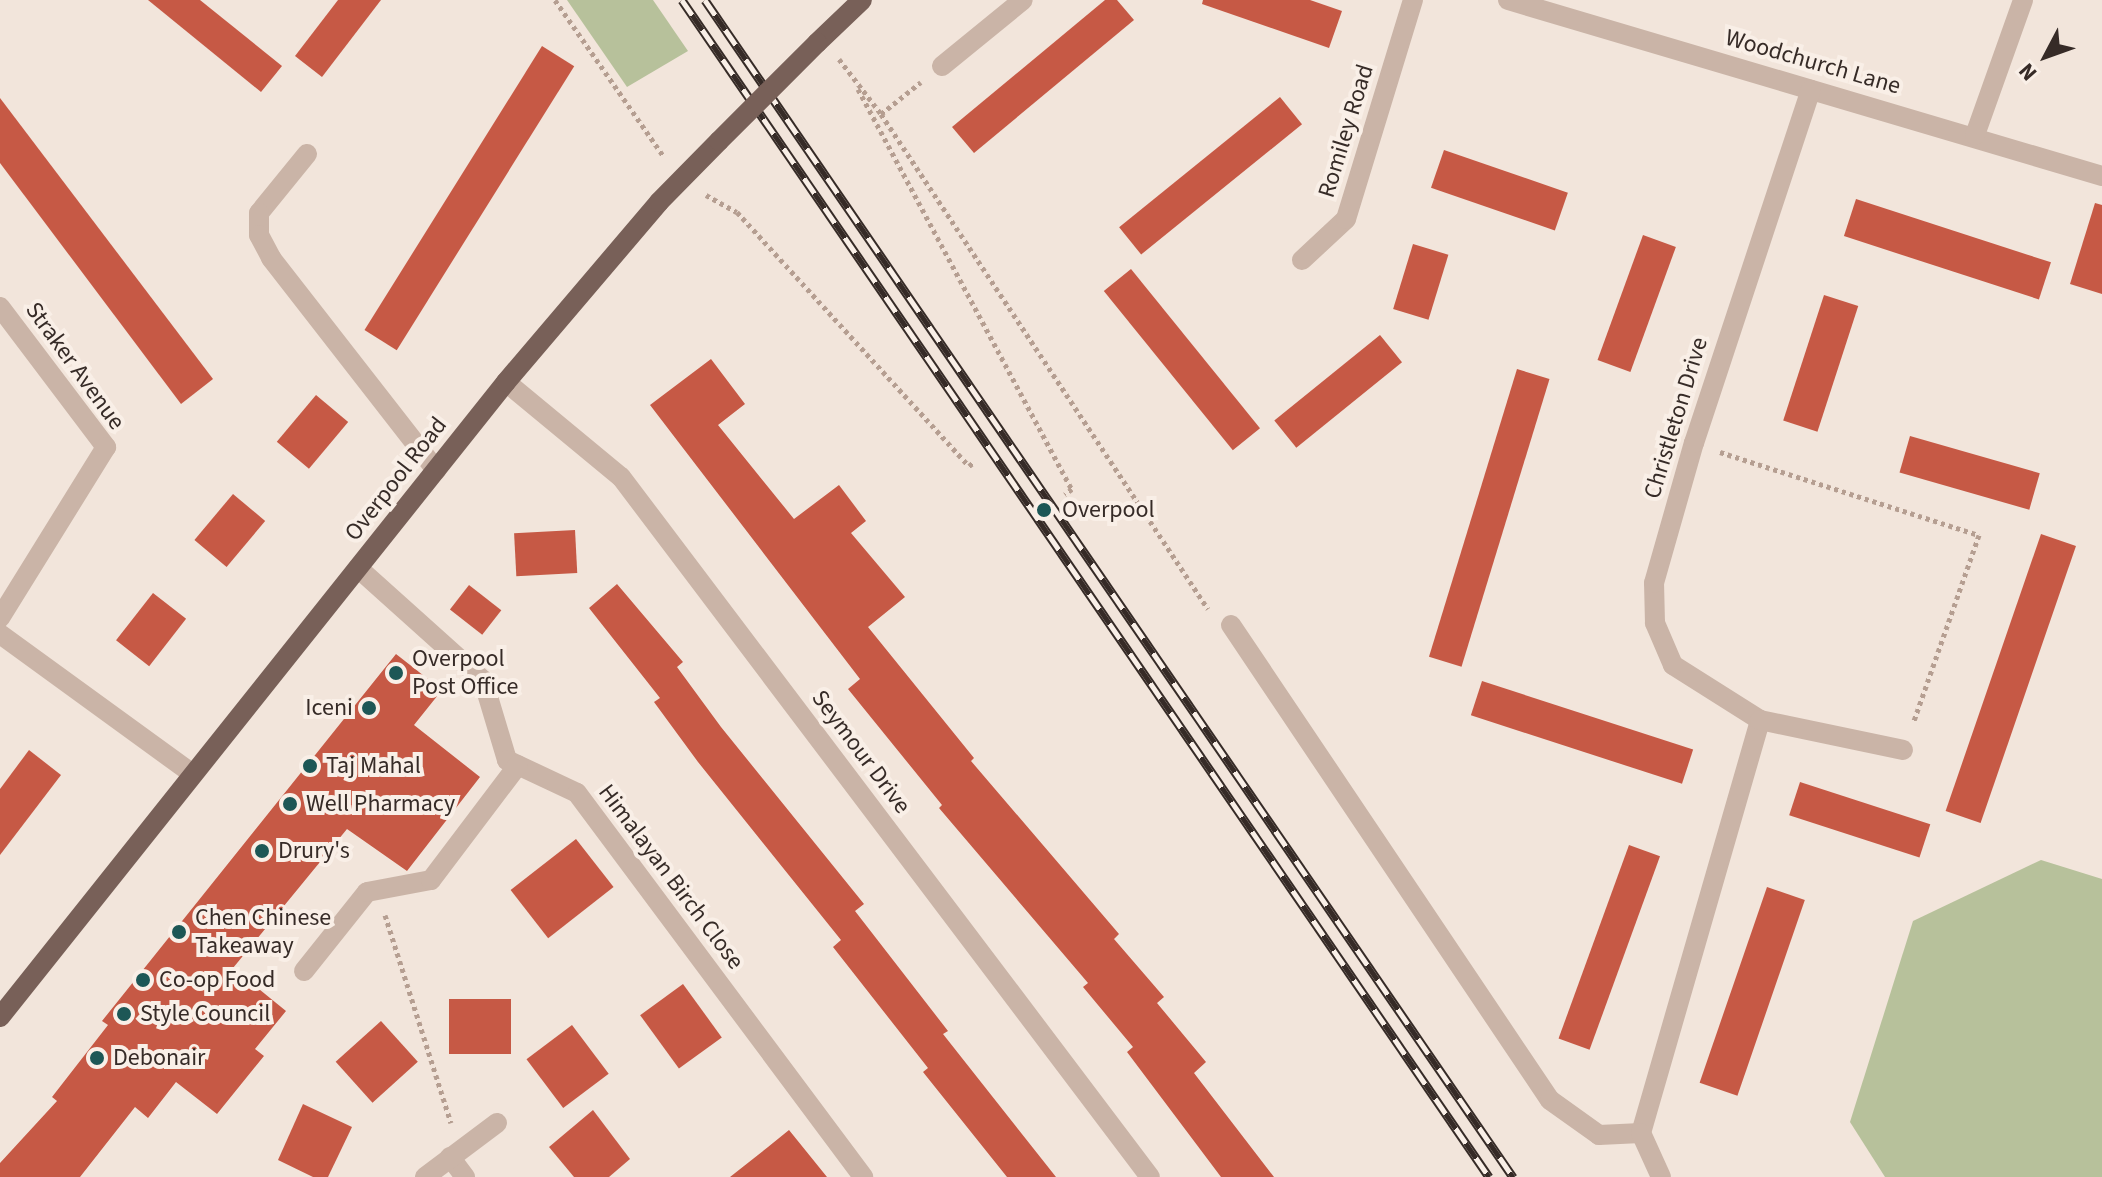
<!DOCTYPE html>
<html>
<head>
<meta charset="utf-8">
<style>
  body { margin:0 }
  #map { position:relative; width:2102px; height:1177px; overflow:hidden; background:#f2e5db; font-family:"Source Sans 3",sans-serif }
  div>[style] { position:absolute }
  .green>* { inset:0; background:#b7c19b }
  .building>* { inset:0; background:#c65945; transform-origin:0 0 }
  .path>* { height:5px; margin-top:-2.5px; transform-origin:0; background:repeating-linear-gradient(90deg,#b59e91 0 4px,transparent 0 8px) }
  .minor>* { height:20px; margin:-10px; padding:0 10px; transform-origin:10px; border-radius:10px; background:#cab4a7 }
  .major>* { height:20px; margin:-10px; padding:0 10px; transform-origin:10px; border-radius:10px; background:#786058 }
  .rail>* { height:9px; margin-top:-4.5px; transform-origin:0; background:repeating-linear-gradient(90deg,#f9efe7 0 18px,#362b27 0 36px); box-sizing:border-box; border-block:2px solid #362b27 }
  .major-bridge>* { height:20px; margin:-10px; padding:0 10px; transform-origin:10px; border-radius:10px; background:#786058 }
  .dots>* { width:22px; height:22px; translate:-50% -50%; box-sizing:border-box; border:4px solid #f9efe7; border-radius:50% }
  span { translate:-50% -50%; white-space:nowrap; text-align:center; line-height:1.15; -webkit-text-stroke:8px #f9efe7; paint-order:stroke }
  .street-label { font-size:24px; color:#362b27 }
  .poi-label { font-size:24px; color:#362b27 }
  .left { translate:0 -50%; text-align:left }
  .right { translate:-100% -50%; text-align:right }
  .north { position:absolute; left:2006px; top:16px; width:80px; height:80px; -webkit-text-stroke:6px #f9efe7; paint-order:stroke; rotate:229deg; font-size:22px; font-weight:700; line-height:32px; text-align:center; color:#362b27 }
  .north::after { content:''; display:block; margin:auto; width:28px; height:36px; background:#362b27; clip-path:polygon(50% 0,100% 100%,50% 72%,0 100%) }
</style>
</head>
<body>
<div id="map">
  <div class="green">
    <div style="clip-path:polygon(567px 0,653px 0,688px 51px,627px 87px)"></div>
    <div style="clip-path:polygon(2041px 860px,2102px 879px,2102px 1177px,1885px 1177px,1850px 1122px,1913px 921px)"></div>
  </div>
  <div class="building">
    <div style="clip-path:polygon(148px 0,200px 0,282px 66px,261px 92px)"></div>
    <div style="clip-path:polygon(338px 0,381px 0,322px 77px,295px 56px)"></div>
    <div style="clip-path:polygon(1105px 0,1117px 0,1134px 20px,974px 153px,952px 127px)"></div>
    <div style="clip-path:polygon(1203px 0,1310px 0,1342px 11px,1329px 48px,1202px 4px)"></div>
    <div style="left:542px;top:46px;width:38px;height:335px;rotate:32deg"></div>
    <div style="left:1280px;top:97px;width:35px;height:207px;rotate:51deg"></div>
    <div style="clip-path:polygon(0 98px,213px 379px,181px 404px,0 163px)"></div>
    <div style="left:1444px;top:150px;width:131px;height:40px;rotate:19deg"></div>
    <div style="left:1856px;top:199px;width:205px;height:39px;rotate:18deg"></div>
    <div style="clip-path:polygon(2095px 203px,2102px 205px,2102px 294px,2070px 284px)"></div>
    <div style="left:1643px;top:235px;width:35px;height:133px;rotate:20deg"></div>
    <div style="left:1413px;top:244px;width:37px;height:68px;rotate:17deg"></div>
    <div style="left:1131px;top:269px;width:205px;height:35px;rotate:51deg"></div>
    <div style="left:1824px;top:295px;width:36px;height:132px;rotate:18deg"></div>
    <div style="left:1380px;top:335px;width:35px;height:136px;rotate:51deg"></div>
    <div style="clip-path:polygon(711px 359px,745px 404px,718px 425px,794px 519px,839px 485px,866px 521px,851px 533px,905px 597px,868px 627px,974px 758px,971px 761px,1119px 934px,1114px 939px,1164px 997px,1157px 1003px,1206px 1062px,1194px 1073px,1274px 1177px,1221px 1177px,1127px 1052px,1133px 1047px,1083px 987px,1088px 983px,939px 808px,942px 805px,848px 689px,860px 679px,650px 405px)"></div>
    <div style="left:1517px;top:369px;width:34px;height:301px;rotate:17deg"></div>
    <div style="left:316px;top:395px;width:42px;height:61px;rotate:40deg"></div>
    <div style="left:1910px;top:436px;width:135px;height:38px;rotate:16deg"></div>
    <div style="left:233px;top:494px;width:42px;height:60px;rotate:40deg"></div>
    <div style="left:575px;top:530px;width:43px;height:61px;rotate:87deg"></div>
    <div style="left:2041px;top:534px;width:37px;height:293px;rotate:19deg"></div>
    <div style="clip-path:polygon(617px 584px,683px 662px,677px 667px,721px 727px,864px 904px,855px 911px,948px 1031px,943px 1034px,1056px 1177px,1007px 1177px,923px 1072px,928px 1068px,833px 947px,841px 940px,698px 762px,654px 702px,660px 698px,589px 608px)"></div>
    <div style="left:469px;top:585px;width:41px;height:31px;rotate:38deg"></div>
    <div style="left:153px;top:593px;width:42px;height:60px;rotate:38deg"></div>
    <div style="clip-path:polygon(396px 654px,442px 690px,414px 725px,480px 777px,407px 871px,347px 829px,233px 968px,286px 1011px,255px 1049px,264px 1056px,217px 1114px,176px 1082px,148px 1118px,135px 1107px,80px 1177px,0 1177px,0 1163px,57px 1101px,52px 1097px,108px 1025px,102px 1021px)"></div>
    <div style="left:1482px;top:681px;width:222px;height:36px;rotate:18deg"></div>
    <div style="clip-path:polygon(29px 750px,61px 775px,0 855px,0 789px)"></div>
    <div style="left:1800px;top:782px;width:137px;height:35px;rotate:18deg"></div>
    <div style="left:576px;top:839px;width:61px;height:83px;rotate:52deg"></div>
    <div style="left:1629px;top:845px;width:33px;height:206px;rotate:20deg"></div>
    <div style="left:1767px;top:887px;width:40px;height:207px;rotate:19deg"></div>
    <div style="left:683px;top:984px;width:66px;height:53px;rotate:54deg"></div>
    <div style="left:511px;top:999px;width:55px;height:62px;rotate:90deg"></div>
    <div style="left:381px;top:1021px;width:55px;height:61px;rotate:48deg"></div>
    <div style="left:572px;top:1025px;width:61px;height:57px;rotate:53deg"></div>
    <div style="clip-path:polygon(303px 1104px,352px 1127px,328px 1177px,313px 1177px,278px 1160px)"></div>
    <div style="clip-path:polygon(593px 1110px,630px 1159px,609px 1177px,574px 1177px,549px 1147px)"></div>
    <div style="clip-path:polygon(789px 1130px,827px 1177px,730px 1177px,768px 1147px)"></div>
  </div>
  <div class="path">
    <div style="left:555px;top:0;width:191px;rotate:55.2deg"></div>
    <div style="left:839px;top:59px;width:69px;rotate:52.6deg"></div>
    <div style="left:881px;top:114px;width:593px;rotate:56.55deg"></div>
    <div style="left:858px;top:89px;width:454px;rotate:61.9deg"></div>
    <div style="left:1072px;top:489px;width:9px;rotate:144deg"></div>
    <div style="left:881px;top:114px;width:51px;rotate:-38.7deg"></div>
    <div style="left:706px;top:195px;width:35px;rotate:29deg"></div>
    <div style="left:737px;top:212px;width:344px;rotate:47.6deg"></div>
    <div style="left:969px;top:466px;width:6px;rotate:-39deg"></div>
    <div style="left:1720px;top:452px;width:272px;rotate:17.8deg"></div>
    <div style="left:1979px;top:535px;width:199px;rotate:109.3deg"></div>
    <div style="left:385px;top:915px;width:218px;rotate:72.4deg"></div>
  </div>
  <div class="minor">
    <div style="left:1508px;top:0;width:620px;rotate:16.5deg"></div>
    <div style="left:942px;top:66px;width:104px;rotate:-39.2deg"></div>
    <div style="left:1975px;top:135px;width:143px;rotate:-70.4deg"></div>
    <div style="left:307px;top:154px;width:76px;rotate:129.1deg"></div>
    <div style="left:259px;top:213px;width:22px;rotate:90deg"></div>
    <div style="left:259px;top:235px;width:26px;rotate:62deg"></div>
    <div style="left:271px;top:258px;width:269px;rotate:52.1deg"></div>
    <div style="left:1302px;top:260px;width:60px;rotate:-43deg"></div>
    <div style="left:1346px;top:219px;width:229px;rotate:-73deg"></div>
    <div style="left:0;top:307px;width:176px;rotate:52.9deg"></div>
    <div style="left:106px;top:447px;width:201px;rotate:121.8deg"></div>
    <div style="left:506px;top:382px;width:149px;rotate:39.6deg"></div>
    <div style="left:621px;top:477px;width:877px;rotate:52.92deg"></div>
    <div style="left:358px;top:568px;width:168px;rotate:41.9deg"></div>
    <div style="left:483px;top:680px;width:84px;rotate:73.3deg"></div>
    <div style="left:507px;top:760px;width:77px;rotate:25.2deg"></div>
    <div style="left:577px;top:793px;width:479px;rotate:53.3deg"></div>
    <div style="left:1231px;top:625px;width:572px;rotate:56.12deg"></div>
    <div style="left:1550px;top:1100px;width:60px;rotate:35.5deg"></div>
    <div style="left:1599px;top:1135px;width:42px;rotate:-2.7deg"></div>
    <div style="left:1641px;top:1133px;width:430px;rotate:-73.9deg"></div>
    <div style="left:1760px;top:720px;width:103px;rotate:-147.7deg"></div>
    <div style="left:1673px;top:665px;width:46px;rotate:-113.2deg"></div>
    <div style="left:1655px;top:623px;width:40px;rotate:-91.4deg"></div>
    <div style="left:1654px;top:583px;width:146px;rotate:-74.1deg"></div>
    <div style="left:1694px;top:443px;width:372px;rotate:-71.7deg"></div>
    <div style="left:0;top:634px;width:236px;rotate:36deg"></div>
    <div style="left:1760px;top:720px;width:146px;rotate:11.8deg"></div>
    <div style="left:304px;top:971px;width:101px;rotate:-51.4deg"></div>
    <div style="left:367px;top:892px;width:65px;rotate:-10.6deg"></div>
    <div style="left:431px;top:880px;width:144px;rotate:-52.9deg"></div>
    <div style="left:1641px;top:1133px;width:48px;rotate:65.6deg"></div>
    <div style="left:450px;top:1157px;width:25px;rotate:53deg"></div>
    <div style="left:425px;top:1177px;width:90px;rotate:-36.9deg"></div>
  </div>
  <div class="major">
    <div style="left:817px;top:43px;width:62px;rotate:-43.7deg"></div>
    <div style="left:0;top:1017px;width:812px;rotate:-51.45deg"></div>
    <div style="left:506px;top:382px;width:236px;rotate:-49.6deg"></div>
    <div style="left:659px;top:202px;width:86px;rotate:-45.5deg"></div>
  </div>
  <div class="rail">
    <div style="left:682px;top:0;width:1427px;rotate:55.56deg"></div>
    <div style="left:705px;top:0;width:1428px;rotate:55.53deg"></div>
  </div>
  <div class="major-bridge">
    <div style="left:719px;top:141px;width:139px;rotate:-45deg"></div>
  </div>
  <div class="dots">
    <div style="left:1044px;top:510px;background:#1d5756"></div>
    <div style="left:396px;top:673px;background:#1d5756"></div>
    <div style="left:369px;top:708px;background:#1d5756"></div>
    <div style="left:310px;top:766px;background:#1d5756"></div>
    <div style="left:290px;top:804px;background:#1d5756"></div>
    <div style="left:262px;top:851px;background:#1d5756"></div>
    <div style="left:179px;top:932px;background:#1d5756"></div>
    <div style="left:143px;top:980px;background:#1d5756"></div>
    <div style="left:124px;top:1014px;background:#1d5756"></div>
    <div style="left:97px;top:1058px;background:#1d5756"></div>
  </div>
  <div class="street-label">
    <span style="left:1813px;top:62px;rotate:16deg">Woodchurch Lane</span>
    <span style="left:1346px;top:131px;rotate:-73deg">Romiley Road</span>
    <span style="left:75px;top:366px;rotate:54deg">Straker Avenue</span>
    <span style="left:1676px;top:418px;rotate:-73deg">Christleton Drive</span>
    <span style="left:396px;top:479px;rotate:-52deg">Overpool Road</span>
    <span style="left:861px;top:752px;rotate:53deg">Seymour Drive</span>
    <span style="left:671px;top:877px;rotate:53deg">Himalayan Birch Close</span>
  </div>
  <div class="poi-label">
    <span class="left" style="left:1062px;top:510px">Overpool</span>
    <span class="left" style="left:412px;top:673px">Overpool<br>Post Office</span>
    <span class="right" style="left:353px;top:708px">Iceni</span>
    <span class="left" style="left:326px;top:766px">Taj Mahal</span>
    <span class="left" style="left:306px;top:804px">Well Pharmacy</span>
    <span class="left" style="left:278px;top:851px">Drury's</span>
    <span class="left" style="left:195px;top:932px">Chen Chinese<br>Takeaway</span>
    <span class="left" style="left:159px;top:980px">Co-op Food</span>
    <span class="left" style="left:140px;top:1014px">Style Council</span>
    <span class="left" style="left:113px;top:1058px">Debonair</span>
  </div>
  <div class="north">N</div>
</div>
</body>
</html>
